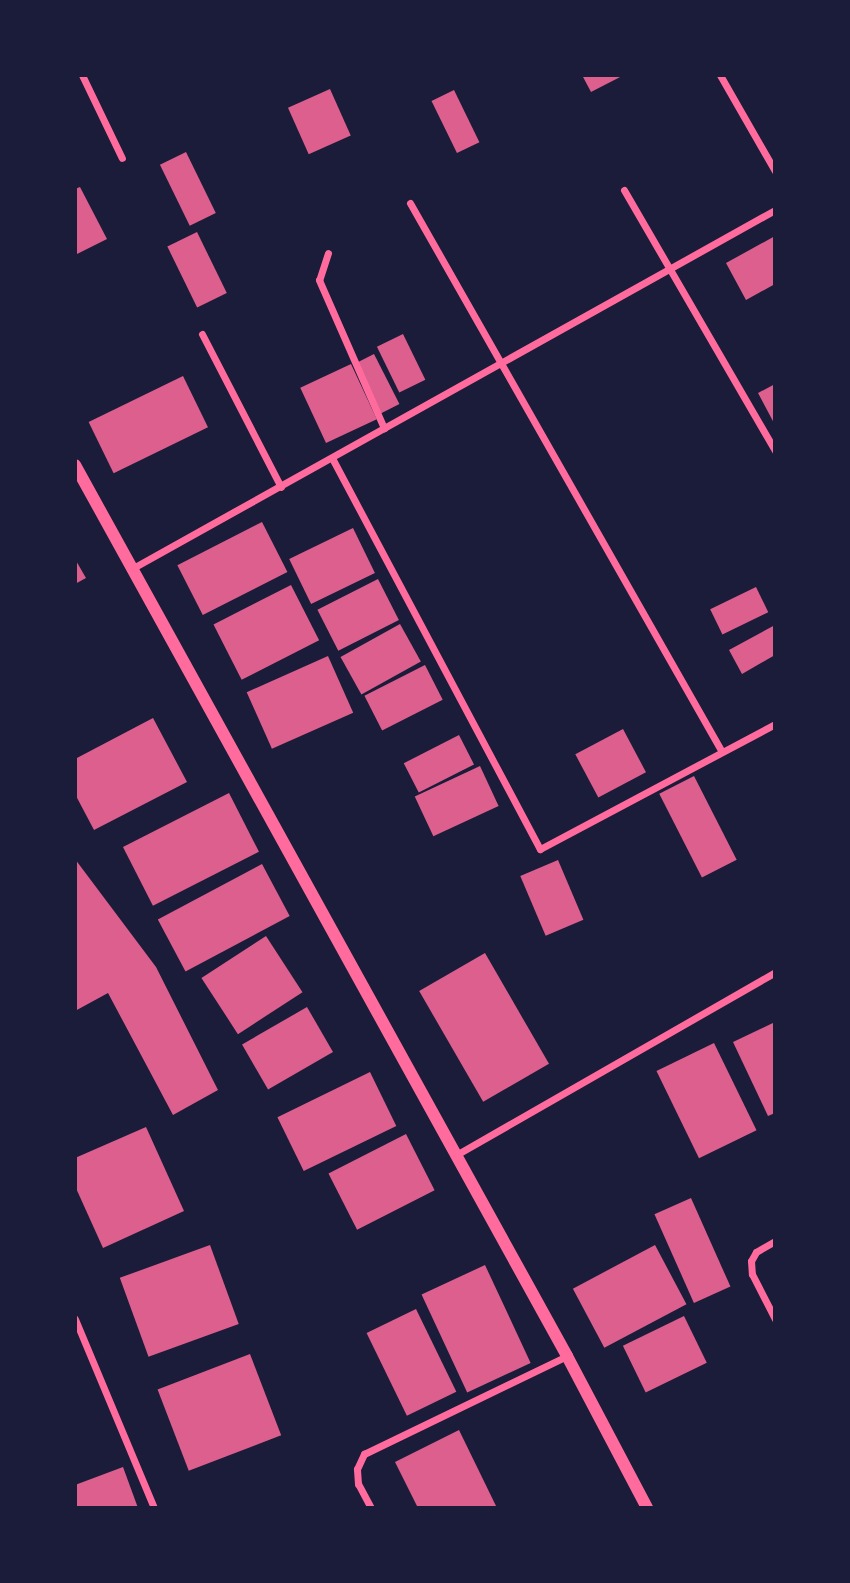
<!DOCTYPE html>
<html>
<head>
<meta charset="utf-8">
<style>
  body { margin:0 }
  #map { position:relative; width:850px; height:1583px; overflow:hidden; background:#1b1b3a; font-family:"Public Sans",sans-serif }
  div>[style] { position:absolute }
  .building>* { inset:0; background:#dd5f8e; transform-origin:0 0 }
  .minor>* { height:7px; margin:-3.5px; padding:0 3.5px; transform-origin:3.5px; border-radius:3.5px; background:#ff6b9d }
  .tertiary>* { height:12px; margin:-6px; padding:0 6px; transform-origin:6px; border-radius:6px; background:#ff6b9d }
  span { translate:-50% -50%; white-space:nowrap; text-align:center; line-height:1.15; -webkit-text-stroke:7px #1b1b3a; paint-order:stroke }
  .frame { position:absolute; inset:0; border:77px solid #1b1b3a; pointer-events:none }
</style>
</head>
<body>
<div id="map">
  <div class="building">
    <div style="clip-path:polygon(582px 75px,624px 75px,591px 92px)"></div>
    <div style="left:330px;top:89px;width:51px;height:46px;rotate:66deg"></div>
    <div style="left:454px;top:90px;width:58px;height:25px;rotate:64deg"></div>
    <div style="left:186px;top:152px;width:68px;height:29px;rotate:64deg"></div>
    <div style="clip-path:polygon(80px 187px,107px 239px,75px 255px,75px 189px)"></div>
    <div style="left:197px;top:232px;width:68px;height:33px;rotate:64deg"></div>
    <div style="clip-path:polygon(775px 236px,775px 284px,746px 300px,726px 263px)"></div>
    <div style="left:403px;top:334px;width:51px;height:29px;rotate:64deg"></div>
    <div style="left:374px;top:354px;width:56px;height:21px;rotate:63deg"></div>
    <div style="left:351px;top:364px;width:61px;height:56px;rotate:65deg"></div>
    <div style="left:183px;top:376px;width:57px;height:105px;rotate:64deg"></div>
    <div style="clip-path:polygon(775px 384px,775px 425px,758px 393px)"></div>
    <div style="left:262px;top:522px;width:56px;height:95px;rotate:63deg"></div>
    <div style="left:353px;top:528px;width:50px;height:71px;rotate:64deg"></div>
    <div style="clip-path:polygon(75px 559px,86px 578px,75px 584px)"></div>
    <div style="left:378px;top:579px;width:46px;height:68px;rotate:63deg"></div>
    <div style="left:291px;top:585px;width:62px;height:87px;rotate:63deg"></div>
    <div style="left:756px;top:587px;width:28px;height:51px;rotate:64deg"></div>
    <div style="left:400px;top:624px;width:43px;height:68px;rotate:61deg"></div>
    <div style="clip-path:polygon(775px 625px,775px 655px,742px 674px,729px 650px)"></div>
    <div style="left:328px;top:656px;width:62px;height:89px;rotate:66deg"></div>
    <div style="left:425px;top:665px;width:39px;height:68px;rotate:63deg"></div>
    <div style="clip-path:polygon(153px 718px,187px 782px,94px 830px,75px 794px,75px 759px)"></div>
    <div style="left:623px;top:729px;width:49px;height:54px;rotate:62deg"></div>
    <div style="left:459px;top:735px;width:33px;height:62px;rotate:63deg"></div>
    <div style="left:480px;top:766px;width:44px;height:72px;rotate:65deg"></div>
    <div style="left:694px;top:776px;width:94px;height:39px;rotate:63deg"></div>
    <div style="left:229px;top:793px;width:66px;height:119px;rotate:63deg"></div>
    <div style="clip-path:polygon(75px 859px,156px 967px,218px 1090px,173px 1115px,108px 993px,75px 1011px)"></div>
    <div style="left:558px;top:860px;width:65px;height:41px;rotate:67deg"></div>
    <div style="left:262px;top:864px;width:59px;height:118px;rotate:62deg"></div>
    <div style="left:266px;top:936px;width:67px;height:77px;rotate:57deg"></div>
    <div style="left:485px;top:953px;width:128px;height:76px;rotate:60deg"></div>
    <div style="left:307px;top:1007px;width:52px;height:75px;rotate:60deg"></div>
    <div style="clip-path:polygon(775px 1022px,775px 1113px,768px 1116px,733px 1042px)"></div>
    <div style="left:714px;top:1043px;width:97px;height:64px;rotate:64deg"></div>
    <div style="left:370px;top:1072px;width:60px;height:103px;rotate:64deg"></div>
    <div style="clip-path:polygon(146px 1127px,184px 1211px,103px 1248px,75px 1186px,75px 1158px)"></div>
    <div style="left:406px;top:1134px;width:63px;height:87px;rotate:63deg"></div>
    <div style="left:691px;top:1198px;width:97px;height:40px;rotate:66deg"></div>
    <div style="left:210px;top:1245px;width:84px;height:96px;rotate:70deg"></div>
    <div style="left:655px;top:1245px;width:67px;height:93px;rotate:62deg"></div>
    <div style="left:485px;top:1265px;width:108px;height:70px;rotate:65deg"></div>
    <div style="left:416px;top:1309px;width:92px;height:55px;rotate:64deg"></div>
    <div style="left:684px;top:1316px;width:52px;height:68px;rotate:64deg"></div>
    <div style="left:250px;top:1354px;width:87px;height:99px;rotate:69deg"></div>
    <div style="clip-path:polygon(459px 1430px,497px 1508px,418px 1508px,395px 1462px)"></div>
    <div style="clip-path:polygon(123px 1467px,138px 1508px,75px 1508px,75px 1485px)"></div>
  </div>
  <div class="minor">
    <div style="left:82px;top:75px;width:92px;rotate:64.3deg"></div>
    <div style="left:720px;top:75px;width:111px;rotate:60.2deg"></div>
    <div style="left:624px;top:190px;width:302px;rotate:59.9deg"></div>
    <div style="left:410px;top:203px;width:631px;rotate:60.39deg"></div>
    <div style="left:328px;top:253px;width:28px;rotate:108deg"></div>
    <div style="left:319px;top:280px;width:162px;rotate:66.3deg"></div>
    <div style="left:202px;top:334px;width:172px;rotate:62.7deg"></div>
    <div style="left:332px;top:458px;width:443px;rotate:62deg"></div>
    <div style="left:540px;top:849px;width:266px;rotate:-28deg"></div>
    <div style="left:133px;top:568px;width:735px;rotate:-29.15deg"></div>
    <div style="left:456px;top:1155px;width:368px;rotate:-29.8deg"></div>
    <div style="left:775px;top:1241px;width:22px;rotate:150deg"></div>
    <div style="left:756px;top:1252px;width:10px;rotate:119deg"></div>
    <div style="left:751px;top:1261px;width:13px;rotate:86deg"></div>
    <div style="left:752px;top:1274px;width:51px;rotate:62.9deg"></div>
    <div style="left:75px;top:1319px;width:205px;rotate:67.3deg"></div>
    <div style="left:371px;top:1508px;width:27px;rotate:-118deg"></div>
    <div style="left:358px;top:1484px;width:15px;rotate:-94deg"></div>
    <div style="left:357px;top:1469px;width:17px;rotate:-65deg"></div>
    <div style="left:364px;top:1454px;width:225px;rotate:-25.8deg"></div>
  </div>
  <div class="tertiary">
    <div style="left:75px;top:465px;width:1018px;rotate:61.09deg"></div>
    <div style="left:567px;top:1356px;width:172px;rotate:62.2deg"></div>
  </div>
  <div class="frame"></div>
</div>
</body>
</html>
